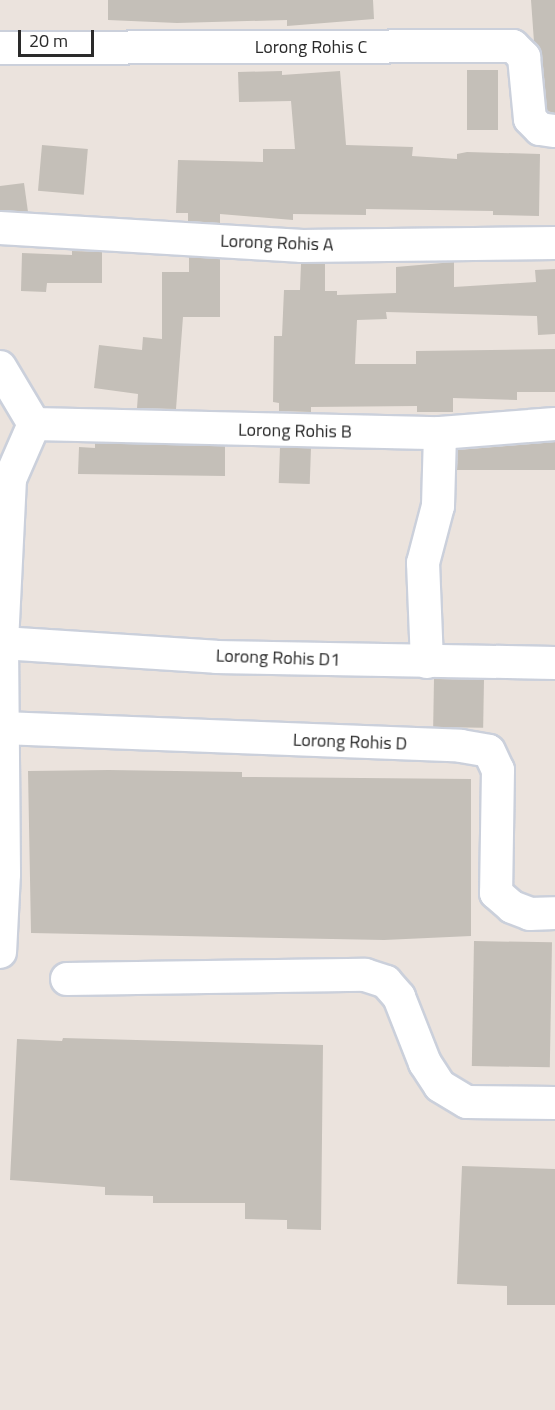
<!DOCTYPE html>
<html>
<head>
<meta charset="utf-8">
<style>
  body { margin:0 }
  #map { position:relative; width:555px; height:1410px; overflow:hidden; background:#ebe3dd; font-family:"Titillium Web",sans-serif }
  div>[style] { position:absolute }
  .building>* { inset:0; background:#c4bfb8; transform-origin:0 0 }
  .roads { filter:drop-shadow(2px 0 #cbd0db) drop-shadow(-2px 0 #cbd0db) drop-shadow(0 2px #cbd0db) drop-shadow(0 -2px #cbd0db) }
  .minor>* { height:32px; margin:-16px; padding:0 16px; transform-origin:16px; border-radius:16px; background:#fff }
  span { translate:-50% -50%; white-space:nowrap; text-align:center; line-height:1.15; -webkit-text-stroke:6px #fff; paint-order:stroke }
  .street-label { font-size:18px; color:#2a2a2a }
  .scale { position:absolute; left:18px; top:30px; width:76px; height:27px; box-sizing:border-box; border:3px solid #2a2a2a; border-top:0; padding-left:8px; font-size:18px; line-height:21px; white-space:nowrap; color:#2a2a2a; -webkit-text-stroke:4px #fff; paint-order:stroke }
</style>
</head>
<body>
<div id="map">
  <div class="building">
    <div style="clip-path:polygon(108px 0,373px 0,374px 19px,287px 26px,287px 20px,177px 23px,108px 20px)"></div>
    <div style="clip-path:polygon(531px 0,555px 0,555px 113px,547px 111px,542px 55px,534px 42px)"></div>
    <div style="left:467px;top:70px;width:31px;height:60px"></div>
    <div style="clip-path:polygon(282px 71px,282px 75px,340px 71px,346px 145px,413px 147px,412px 156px,457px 159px,457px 154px,467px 152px,540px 154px,539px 216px,493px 215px,493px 211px,366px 209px,366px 215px,293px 214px,293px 220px,220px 214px,220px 223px,188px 221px,188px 213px,176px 213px,178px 160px,263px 162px,263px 149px,295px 149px,291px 101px,239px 102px,238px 72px)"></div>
    <div style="left:42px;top:145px;width:46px;height:46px;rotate:5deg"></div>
    <div style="clip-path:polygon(24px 183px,28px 212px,0 210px,0 186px)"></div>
    <div style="clip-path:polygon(72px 251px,102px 252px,102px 283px,47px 283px,46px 292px,21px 291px,22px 253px,72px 255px)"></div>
    <div style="clip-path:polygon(189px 257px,220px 259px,220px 317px,183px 317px,176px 409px,137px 408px,138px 394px,94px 388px,99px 345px,142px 350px,143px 337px,162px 339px,162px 272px,189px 272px)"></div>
    <div style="clip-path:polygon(454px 262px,454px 287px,536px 282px,535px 270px,555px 269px,555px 334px,538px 335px,537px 316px,386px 312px,387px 319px,357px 320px,355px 364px,416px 364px,416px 351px,555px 349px,555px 392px,517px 392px,517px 400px,453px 398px,453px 412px,417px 412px,417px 406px,311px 407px,311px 412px,279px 411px,279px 403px,273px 402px,274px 336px,282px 336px,284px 290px,300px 290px,301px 264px,325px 264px,325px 291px,337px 291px,337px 295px,396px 293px,396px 267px)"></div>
    <div style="clip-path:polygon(555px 442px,555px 470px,457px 470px,458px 450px)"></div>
    <div style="clip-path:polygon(95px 443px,225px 446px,225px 476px,78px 474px,79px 447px,95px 448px)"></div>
    <div style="left:280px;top:447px;width:31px;height:36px;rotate:2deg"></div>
    <div style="left:434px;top:679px;width:50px;height:48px;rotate:1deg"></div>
    <div style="clip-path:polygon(109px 770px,242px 772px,242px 777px,471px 779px,471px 936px,384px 940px,31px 933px,28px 771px)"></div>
    <div style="left:474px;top:941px;width:78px;height:125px;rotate:1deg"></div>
    <div style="clip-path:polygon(63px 1038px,323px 1045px,321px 1230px,287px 1229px,287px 1220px,245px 1219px,245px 1203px,153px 1203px,153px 1196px,105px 1195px,105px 1187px,10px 1180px,17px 1039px,62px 1041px)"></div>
    <div style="clip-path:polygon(462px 1166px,555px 1169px,555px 1305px,507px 1305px,507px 1286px,457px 1284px)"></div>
  </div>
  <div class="roads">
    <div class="minor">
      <div style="left:0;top:48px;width:513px;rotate:-0.22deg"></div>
      <div style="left:513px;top:46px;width:16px;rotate:45deg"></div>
      <div style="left:524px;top:57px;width:62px;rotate:84.5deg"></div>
      <div style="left:530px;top:119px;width:14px;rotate:45deg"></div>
      <div style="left:540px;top:129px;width:15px;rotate:8deg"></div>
      <div style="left:0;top:228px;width:303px;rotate:3.4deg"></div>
      <div style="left:302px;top:246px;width:253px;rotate:-0.7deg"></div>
      <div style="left:0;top:367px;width:66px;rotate:59.2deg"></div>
      <div style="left:34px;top:424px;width:60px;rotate:113.6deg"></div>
      <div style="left:10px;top:479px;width:164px;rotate:92.8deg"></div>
      <div style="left:2px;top:643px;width:231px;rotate:89.5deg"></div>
      <div style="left:4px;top:874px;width:78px;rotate:92.9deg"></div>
      <div style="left:34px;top:424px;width:406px;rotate:1.3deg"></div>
      <div style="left:440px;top:433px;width:115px;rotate:-4.5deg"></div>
      <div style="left:2px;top:643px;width:214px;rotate:3.7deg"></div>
      <div style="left:216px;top:657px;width:339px;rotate:1deg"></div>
      <div style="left:427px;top:662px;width:99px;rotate:-92.3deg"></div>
      <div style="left:423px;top:563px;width:59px;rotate:-75.3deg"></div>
      <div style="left:438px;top:506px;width:73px;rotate:-88.4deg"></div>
      <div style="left:2px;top:728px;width:459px;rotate:2.2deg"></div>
      <div style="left:461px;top:746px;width:28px;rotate:10deg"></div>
      <div style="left:489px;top:751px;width:21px;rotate:65deg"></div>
      <div style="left:498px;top:770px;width:123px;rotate:90.9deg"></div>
      <div style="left:496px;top:893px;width:21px;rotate:41deg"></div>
      <div style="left:512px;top:907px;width:19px;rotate:21deg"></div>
      <div style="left:530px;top:914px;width:25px;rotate:-2deg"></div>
      <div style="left:67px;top:979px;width:298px;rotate:-0.8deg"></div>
      <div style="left:365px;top:975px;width:22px;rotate:18deg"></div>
      <div style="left:386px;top:982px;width:20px;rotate:49deg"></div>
      <div style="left:399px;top:997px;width:71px;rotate:68.5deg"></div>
      <div style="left:425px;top:1063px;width:27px;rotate:57deg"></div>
      <div style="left:440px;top:1086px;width:31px;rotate:31deg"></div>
      <div style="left:467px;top:1102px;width:88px;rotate:0.7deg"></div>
    </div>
  </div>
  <div class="street-label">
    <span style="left:311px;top:47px">Lorong Rohis C</span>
    <span style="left:277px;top:243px;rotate:2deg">Lorong Rohis A</span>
    <span style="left:295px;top:431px;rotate:1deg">Lorong Rohis B</span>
    <span style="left:278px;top:658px;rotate:2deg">Lorong Rohis D1</span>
    <span style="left:350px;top:742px;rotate:2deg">Lorong Rohis D</span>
  </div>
  <div class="scale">20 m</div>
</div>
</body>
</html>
